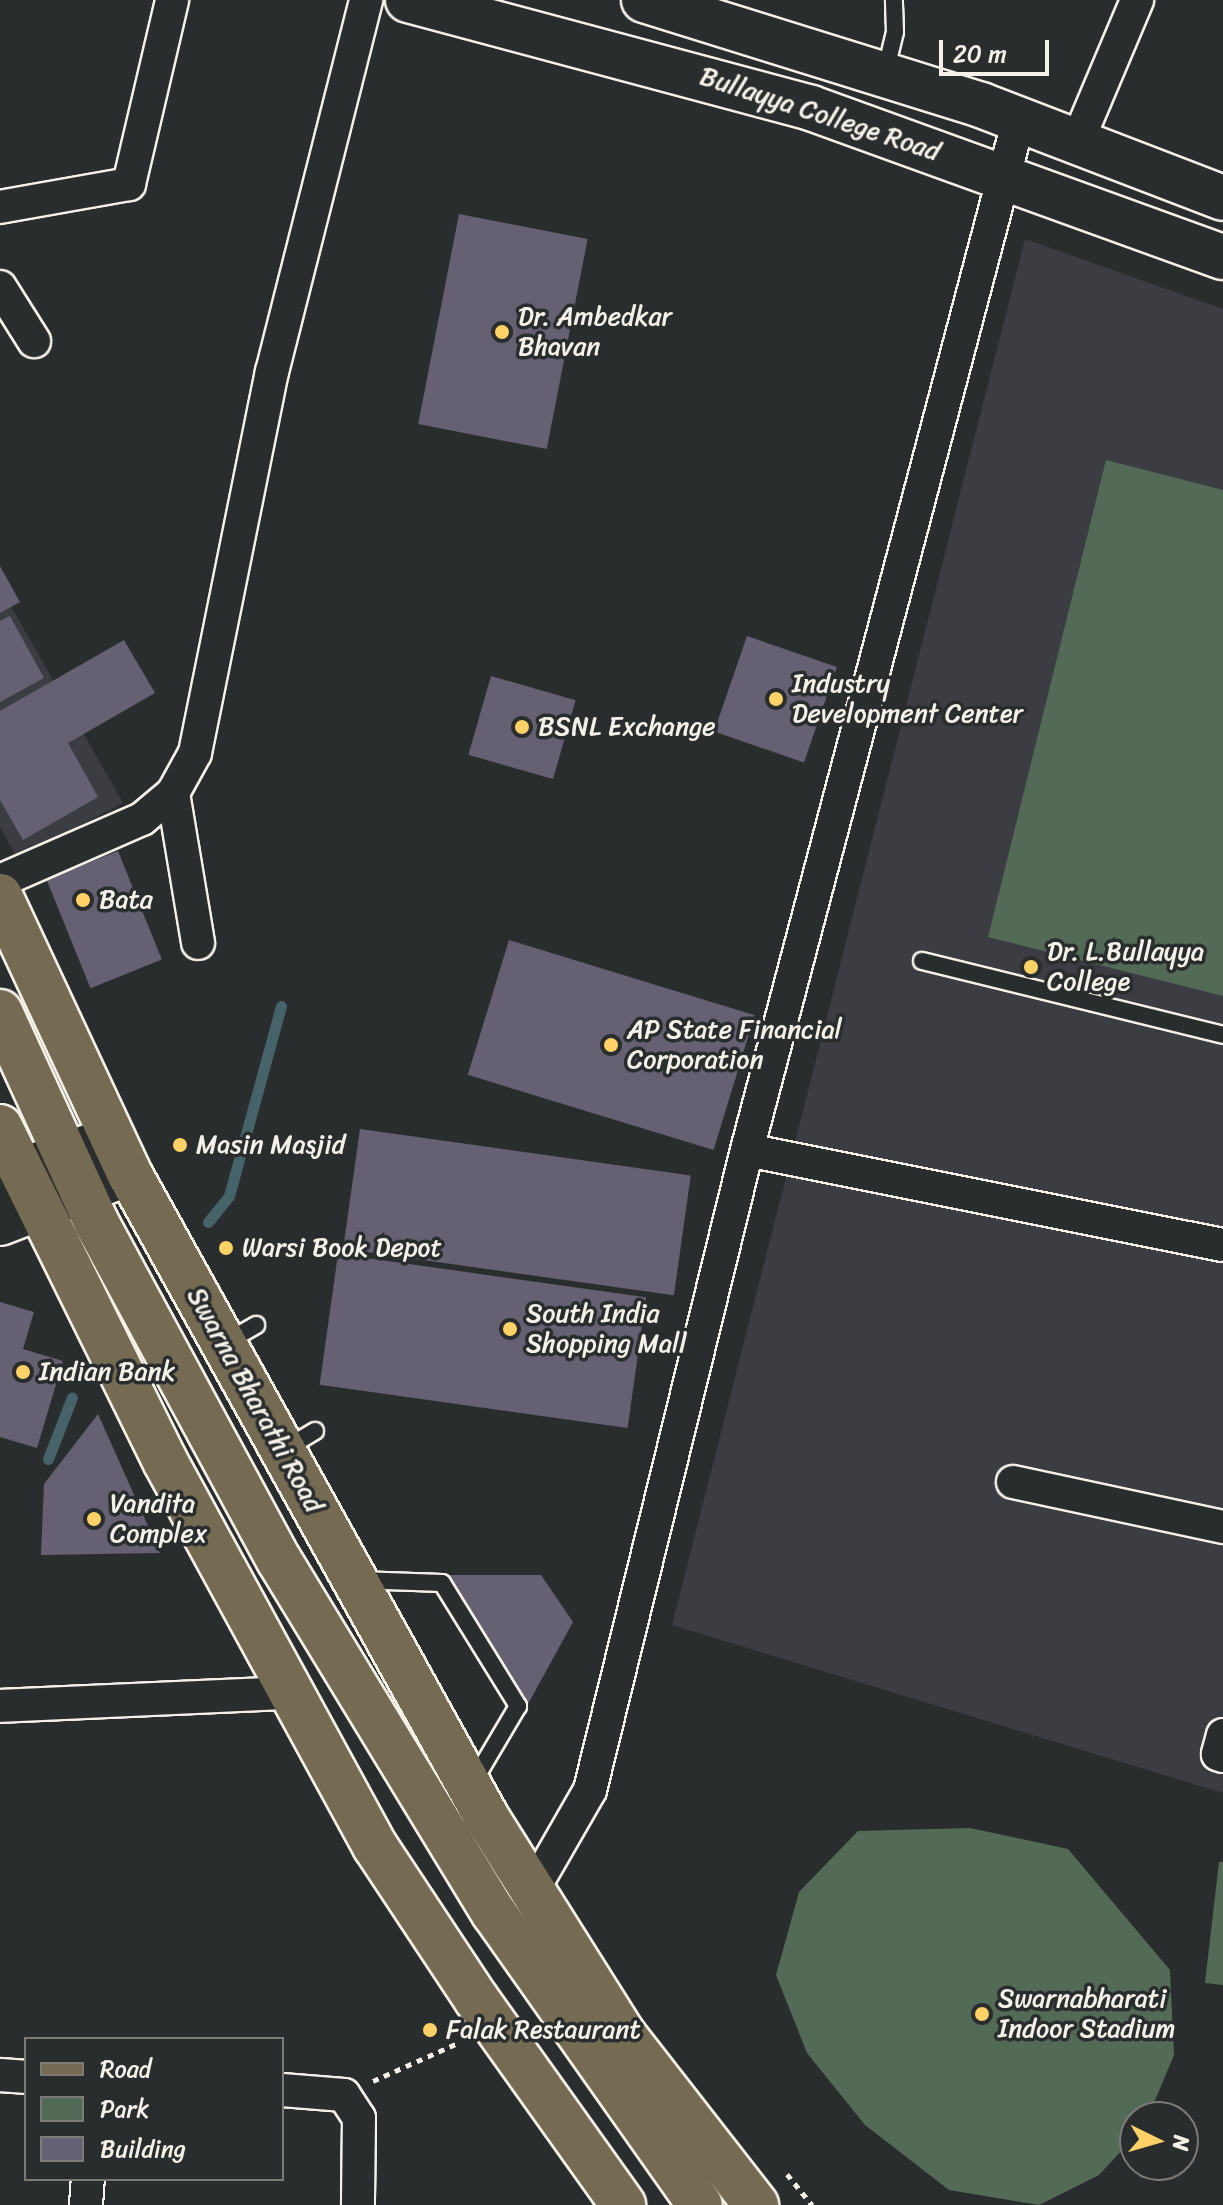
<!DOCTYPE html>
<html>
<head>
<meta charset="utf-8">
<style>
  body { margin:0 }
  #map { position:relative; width:1223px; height:2205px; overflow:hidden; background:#2a2d2e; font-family:Sriracha,sans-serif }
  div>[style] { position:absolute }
  .built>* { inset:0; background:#3c3d43 }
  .green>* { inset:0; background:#536a56 }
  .stream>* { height:11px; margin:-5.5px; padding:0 5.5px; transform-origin:5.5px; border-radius:5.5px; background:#466369 }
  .building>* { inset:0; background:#656173; transform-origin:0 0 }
  .path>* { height:5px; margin-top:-2.5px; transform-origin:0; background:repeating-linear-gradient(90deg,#f4f1e8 0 6px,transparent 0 12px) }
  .roads { filter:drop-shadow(2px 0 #f4f1e8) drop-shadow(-2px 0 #f4f1e8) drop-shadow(0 2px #f4f1e8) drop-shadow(0 -2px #f4f1e8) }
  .service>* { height:16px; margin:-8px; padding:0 8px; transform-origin:8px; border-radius:8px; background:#2a2d2e }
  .minor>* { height:32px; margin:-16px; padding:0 16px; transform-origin:16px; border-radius:16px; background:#2a2d2e }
  .secondary>* { height:44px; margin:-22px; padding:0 22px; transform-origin:22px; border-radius:22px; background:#2a2d2e }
  .primary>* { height:44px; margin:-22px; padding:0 22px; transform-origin:22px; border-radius:22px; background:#746b52 }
  .dots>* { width:22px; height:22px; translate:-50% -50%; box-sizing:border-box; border:4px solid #2a2d2e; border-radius:50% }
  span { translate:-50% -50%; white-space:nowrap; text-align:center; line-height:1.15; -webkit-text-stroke:7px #2a2d2e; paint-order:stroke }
  .street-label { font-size:26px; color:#f4f1e8 }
  .poi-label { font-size:26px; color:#f4f1e8 }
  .left { translate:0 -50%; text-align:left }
  .legend { position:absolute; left:24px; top:2037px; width:260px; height:144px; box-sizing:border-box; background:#2a2d2e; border:2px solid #7b7b78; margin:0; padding:10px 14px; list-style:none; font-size:24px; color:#f4f1e8 }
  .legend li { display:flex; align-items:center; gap:16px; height:40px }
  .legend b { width:40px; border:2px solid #7b7b78 }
  .north { position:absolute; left:1119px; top:2101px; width:80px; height:80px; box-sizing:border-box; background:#2a2d2e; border:2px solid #7b7b78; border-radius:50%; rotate:95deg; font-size:22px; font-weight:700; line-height:32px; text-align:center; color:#f4f1e8 }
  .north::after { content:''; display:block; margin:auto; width:28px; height:36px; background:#ffd166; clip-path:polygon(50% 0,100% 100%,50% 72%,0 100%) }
  .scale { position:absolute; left:939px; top:40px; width:110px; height:36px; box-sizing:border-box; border:4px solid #f4f1e8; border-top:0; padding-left:10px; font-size:24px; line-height:28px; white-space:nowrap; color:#f4f1e8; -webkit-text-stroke:6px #2a2d2e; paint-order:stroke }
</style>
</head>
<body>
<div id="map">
  <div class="built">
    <div style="clip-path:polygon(1025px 239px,1223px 309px,1223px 1793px,672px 1625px)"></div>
    <div style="clip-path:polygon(0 587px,123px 803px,17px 858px,0 827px)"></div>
  </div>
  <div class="green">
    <div style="clip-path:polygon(1106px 460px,1223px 490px,1223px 996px,988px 937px)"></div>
    <div style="clip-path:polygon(970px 1828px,1068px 1849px,1170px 1970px,1174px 2055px,1148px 2117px,1135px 2117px,1135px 2136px,1099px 2175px,1039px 2205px,949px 2190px,865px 2125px,807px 2053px,776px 1975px,799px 1892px,858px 1831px)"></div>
    <div style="clip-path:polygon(1219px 1862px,1223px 1862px,1223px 1985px,1205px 1983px)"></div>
  </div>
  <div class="stream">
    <div style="left:208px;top:1222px;width:33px;rotate:-51deg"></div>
    <div style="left:229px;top:1196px;width:197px;rotate:-74.7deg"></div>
    <div style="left:48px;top:1459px;width:66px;rotate:-68.8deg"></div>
  </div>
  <div class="building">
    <div style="left:459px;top:214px;width:131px;height:214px;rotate:11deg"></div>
    <div style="clip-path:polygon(0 566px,20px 602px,0 613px)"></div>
    <div style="clip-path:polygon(10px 616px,44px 678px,0 702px,0 621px)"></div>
    <div style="left:747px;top:636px;width:95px;height:101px;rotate:19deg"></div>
    <div style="clip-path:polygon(124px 640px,155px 693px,68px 743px,98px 797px,23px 840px,0 800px,0 711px)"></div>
    <div style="left:491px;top:676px;width:88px;height:82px;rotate:16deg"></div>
    <div style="left:118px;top:851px;width:117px;height:77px;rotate:68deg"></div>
    <div style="left:509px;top:940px;width:257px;height:141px;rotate:17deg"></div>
    <div style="left:360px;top:1129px;width:334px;height:121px;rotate:8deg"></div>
    <div style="left:338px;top:1254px;width:311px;height:132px;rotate:8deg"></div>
    <div style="clip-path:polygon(0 1302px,34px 1312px,23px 1349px,63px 1361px,37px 1448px,0 1437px)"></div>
    <div style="clip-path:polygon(98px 1414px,160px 1553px,41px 1555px,44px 1484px)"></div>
    <div style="clip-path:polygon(425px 1575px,541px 1575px,573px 1622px,517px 1724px)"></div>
  </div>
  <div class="path">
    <div style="left:373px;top:2081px;width:93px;rotate:-24.1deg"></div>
    <div style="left:787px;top:2174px;width:40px;rotate:51deg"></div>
  </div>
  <div class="roads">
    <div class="service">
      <div style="left:885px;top:73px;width:42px;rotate:-76.3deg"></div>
      <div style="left:895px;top:32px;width:32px;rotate:-92deg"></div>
      <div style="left:922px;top:961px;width:310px;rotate:13.8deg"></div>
      <div style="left:225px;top:1343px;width:36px;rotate:-30deg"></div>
      <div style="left:285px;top:1449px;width:35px;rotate:-31deg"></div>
      <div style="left:358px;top:1580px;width:84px;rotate:2deg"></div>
      <div style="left:442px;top:1583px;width:145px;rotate:58.3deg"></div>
      <div style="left:518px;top:1706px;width:88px;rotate:120.6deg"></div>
    </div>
    <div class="minor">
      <div style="left:1078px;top:140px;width:152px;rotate:-67.1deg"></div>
      <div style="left:0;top:207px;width:131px;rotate:-10.1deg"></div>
      <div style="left:129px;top:184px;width:189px;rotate:-76.8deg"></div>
      <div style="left:0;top:287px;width:64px;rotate:57.8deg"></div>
      <div style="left:173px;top:793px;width:152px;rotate:80.5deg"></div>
      <div style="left:0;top:881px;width:155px;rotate:-23.6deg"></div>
      <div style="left:142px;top:819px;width:40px;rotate:-40deg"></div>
      <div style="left:173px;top:793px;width:46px;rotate:-61.2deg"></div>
      <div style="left:195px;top:753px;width:389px;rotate:-78.6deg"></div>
      <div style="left:272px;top:372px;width:384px;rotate:-75.8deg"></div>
      <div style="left:747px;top:1150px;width:485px;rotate:11.3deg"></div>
      <div style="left:1013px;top:1482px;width:215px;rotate:12.1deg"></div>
      <div style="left:0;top:1706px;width:290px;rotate:-2.6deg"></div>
      <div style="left:1223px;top:1735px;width:20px;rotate:105deg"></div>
      <div style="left:1218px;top:1754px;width:5px;rotate:22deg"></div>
      <div style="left:532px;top:1891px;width:116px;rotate:-60.1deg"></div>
      <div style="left:590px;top:1790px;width:659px;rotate:-76.22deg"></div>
      <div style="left:747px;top:1150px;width:1066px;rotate:-75.22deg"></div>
      <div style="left:0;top:2075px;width:26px;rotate:4deg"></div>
      <div style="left:282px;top:2090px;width:62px;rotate:4.6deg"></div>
      <div style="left:344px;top:2095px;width:27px;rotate:57deg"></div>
      <div style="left:359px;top:2118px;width:87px;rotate:90.7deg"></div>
      <div style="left:86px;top:2205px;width:26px;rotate:-86deg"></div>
    </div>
    <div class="secondary">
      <div style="left:408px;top:0;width:417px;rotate:15deg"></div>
      <div style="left:811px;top:108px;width:438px;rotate:19.9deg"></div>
      <div style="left:644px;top:0;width:353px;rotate:17.3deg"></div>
      <div style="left:981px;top:105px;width:259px;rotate:21deg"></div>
      <div style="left:0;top:1178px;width:118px;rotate:-19.4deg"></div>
      <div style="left:0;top:1223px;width:138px;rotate:-21.2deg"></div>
    </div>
    <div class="primary">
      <div style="left:0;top:896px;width:306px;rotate:65deg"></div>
      <div style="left:129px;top:1173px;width:738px;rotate:60.97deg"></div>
      <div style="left:487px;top:1818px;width:255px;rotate:57.8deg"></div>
      <div style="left:623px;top:2034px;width:217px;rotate:52.1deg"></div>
      <div style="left:0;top:1012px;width:231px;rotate:65.4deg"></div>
      <div style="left:96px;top:1222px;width:384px;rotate:61.6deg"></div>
      <div style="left:279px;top:1560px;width:413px;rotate:58.7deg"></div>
      <div style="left:494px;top:1913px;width:357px;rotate:54.8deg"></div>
      <div style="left:0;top:1127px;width:373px;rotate:63.7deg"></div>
      <div style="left:165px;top:1461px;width:439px;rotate:61.4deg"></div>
      <div style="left:375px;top:1846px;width:185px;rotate:56.5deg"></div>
      <div style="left:477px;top:2000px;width:252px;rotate:54.5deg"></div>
    </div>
  </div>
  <div class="dots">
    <div style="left:502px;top:332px;background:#ffd166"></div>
    <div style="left:776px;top:699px;background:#ffd166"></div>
    <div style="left:522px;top:727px;background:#ffd166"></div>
    <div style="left:83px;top:900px;background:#ffd166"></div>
    <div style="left:1031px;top:967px;background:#ffd166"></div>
    <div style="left:611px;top:1045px;background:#ffd166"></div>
    <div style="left:180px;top:1145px;background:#ffd166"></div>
    <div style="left:226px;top:1248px;background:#ffd166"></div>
    <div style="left:510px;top:1329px;background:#ffd166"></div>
    <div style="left:23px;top:1372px;background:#ffd166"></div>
    <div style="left:94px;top:1519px;background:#ffd166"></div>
    <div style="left:982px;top:2014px;background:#ffd166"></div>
    <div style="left:430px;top:2030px;background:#ffd166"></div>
  </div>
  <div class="street-label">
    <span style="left:820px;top:114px;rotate:18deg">Bullayya College Road</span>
    <span style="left:255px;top:1400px;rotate:61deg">Swarna Bharathi Road</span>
  </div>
  <div class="poi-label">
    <span class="left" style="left:518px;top:332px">Dr. Ambedkar<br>Bhavan</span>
    <span class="left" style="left:792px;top:699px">Industry<br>Development Center</span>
    <span class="left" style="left:538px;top:727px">BSNL Exchange</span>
    <span class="left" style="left:99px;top:900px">Bata</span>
    <span class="left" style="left:1047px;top:967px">Dr. L.Bullayya<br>College</span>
    <span class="left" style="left:627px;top:1045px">AP State Financial<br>Corporation</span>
    <span class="left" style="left:196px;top:1145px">Masin Masjid</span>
    <span class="left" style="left:242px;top:1248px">Warsi Book Depot</span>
    <span class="left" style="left:526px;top:1329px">South India<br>Shopping Mall</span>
    <span class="left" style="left:39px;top:1372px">Indian Bank</span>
    <span class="left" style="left:110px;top:1519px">Vandita<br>Complex</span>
    <span class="left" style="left:998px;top:2014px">Swarnabharati<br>Indoor Stadium</span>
    <span class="left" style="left:446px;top:2030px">Falak Restaurant</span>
  </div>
  <ul class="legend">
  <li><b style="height:10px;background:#746b52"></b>Road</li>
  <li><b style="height:22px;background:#536a56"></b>Park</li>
  <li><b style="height:22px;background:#656173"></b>Building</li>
  </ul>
  <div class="north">N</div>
  <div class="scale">20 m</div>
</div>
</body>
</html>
